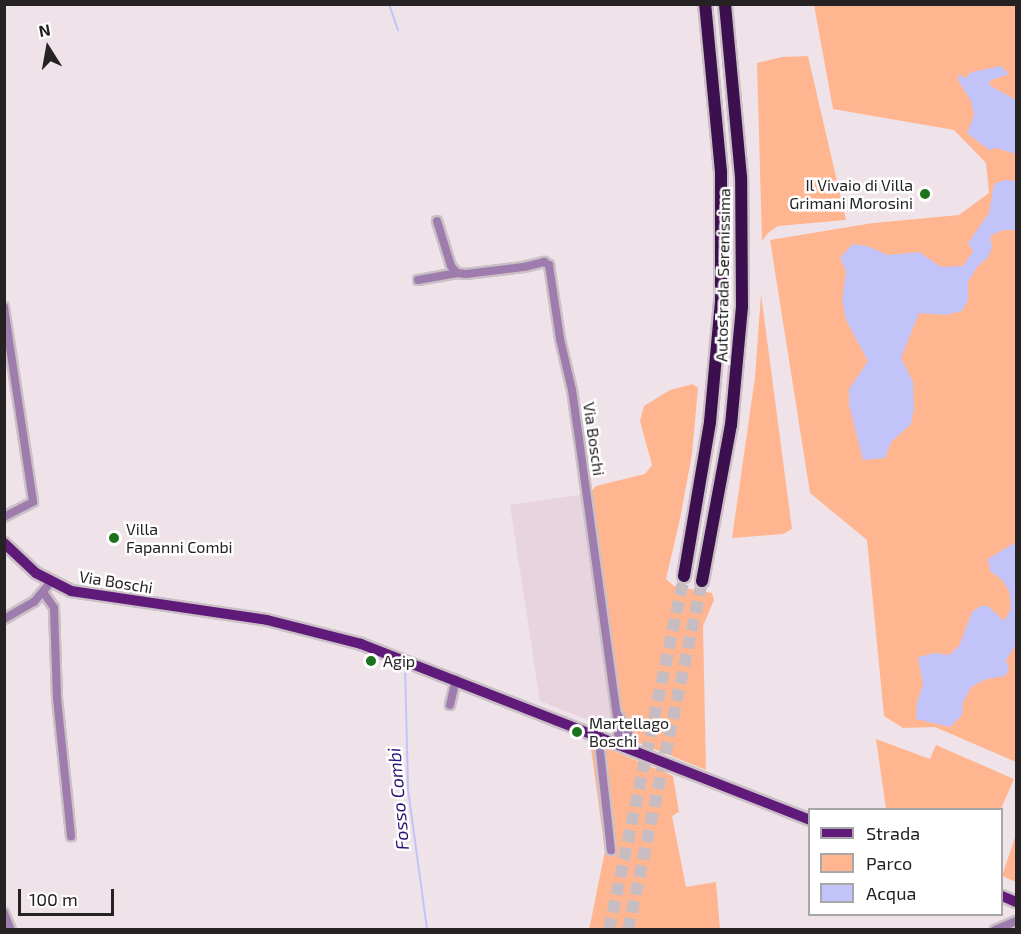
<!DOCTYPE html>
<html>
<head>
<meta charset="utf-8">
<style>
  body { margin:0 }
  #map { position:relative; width:1021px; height:934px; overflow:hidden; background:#efe3e9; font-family:"Exo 2",sans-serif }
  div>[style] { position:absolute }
  .built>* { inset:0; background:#e7d4de }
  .green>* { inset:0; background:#ffb690 }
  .water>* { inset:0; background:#c1c3f9 }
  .stream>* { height:2px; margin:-1px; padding:0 1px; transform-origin:1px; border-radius:1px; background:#c1c3f9 }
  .highway-tunnel>* { height:12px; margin-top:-6px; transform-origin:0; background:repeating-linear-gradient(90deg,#c7bcc2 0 12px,transparent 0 18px) }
  .roads { filter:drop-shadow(2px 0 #cbc0c6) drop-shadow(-2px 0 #cbc0c6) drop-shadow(0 2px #cbc0c6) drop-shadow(0 -2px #cbc0c6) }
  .minor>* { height:8px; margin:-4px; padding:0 4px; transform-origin:4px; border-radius:4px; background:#9e7cae }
  .major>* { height:10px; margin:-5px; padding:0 5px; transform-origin:5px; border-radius:5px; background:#5f1a7a }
  .highway>* { height:12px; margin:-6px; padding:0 6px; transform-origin:6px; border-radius:6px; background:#3c104e }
  .dots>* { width:16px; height:16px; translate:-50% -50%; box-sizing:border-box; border:3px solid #fff; border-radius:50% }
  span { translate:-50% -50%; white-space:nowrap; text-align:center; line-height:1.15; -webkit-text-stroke:5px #fff; paint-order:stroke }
  .poi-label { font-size:16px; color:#262224 }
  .right { translate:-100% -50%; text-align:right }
  .left { translate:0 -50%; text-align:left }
  .street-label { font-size:16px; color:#262224 }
  .water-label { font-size:18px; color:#2b1277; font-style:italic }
  .frame { position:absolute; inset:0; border:6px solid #262224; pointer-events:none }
  .legend { position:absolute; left:808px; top:808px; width:195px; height:108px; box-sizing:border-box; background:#fff; border:2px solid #a8a7a7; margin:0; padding:8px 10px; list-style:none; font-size:18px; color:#262224 }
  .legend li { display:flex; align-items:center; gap:12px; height:30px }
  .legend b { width:30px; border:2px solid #a8a7a7 }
  .north { position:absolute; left:18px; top:18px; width:60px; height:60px; -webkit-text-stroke:4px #fff; paint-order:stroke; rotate:349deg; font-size:16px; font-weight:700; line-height:24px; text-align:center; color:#262224 }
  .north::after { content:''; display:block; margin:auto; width:21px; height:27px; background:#262224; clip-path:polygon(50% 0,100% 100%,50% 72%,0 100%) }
  .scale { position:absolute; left:18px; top:889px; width:96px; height:27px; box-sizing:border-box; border:3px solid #262224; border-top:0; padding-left:8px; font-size:18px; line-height:21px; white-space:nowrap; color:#262224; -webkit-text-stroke:4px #fff; paint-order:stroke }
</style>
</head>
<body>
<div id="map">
  <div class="built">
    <div style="clip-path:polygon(584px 494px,616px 731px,540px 701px,510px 505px)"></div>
  </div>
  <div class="green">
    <div style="clip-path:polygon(814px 5px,1016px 5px,1016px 762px,935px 727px,903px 728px,884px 716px,867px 540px,810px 493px,770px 240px,873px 223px,959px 215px,989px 193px,986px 163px,954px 130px,833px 109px)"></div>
    <div style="clip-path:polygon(808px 56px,846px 220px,778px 226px,768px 233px,762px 241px,757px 63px,782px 57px)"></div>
    <div style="clip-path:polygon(761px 294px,792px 529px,783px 534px,732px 538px,755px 377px)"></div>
    <div style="clip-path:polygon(693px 384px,698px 388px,692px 454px,680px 519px,666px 579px,674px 586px,712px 593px,714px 600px,703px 626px,706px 770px,632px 740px,630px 727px,620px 711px,589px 494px,596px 486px,645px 474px,652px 465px,640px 421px,644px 406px,670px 390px)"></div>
    <div style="clip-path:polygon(876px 739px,930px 759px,936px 745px,1014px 779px,1001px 809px,886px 809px)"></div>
    <div style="clip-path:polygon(590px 741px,673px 776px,679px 812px,672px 816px,686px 887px,716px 882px,720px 929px,589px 930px,605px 851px)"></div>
    <div style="clip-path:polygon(1016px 834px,1016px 882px,1002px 876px)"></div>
  </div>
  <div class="water">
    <div style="clip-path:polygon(1001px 66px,1009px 74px,991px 80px,989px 85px,1016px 100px,1016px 154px,996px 148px,989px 150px,967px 133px,974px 115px,971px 101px,958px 80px,959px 74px,965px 78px,972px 72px)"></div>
    <div style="clip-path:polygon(1005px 180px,1016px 181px,1016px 230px,1003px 230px,990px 236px,992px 247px,988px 257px,977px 267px,968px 282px,968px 300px,962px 311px,945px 315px,919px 313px,901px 358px,913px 382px,914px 409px,911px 424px,891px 442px,885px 458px,863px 460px,849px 405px,849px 389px,868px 361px,846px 320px,842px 301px,846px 272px,840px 257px,853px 244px,867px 246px,888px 255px,919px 252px,941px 267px,963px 266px,973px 251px,968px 243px,989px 213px,994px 184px)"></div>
    <div style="clip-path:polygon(1016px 542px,1016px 645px,1006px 660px,1009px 670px,1005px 676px,987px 679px,971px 687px,963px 703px,962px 715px,950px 727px,916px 719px,917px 703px,923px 685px,918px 657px,935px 653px,949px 655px,959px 646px,972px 612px,980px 606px,988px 606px,1004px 621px,1011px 609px,1009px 591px,1002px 580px,990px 571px,988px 559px)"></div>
  </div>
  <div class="stream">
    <div style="left:389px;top:4px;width:28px;rotate:71deg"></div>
    <div style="left:405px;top:665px;width:124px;rotate:88.6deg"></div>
    <div style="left:408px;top:789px;width:142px;rotate:82.3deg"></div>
  </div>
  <div class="highway-tunnel">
    <div style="left:609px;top:930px;width:362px;rotate:-78deg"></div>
    <div style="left:628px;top:930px;width:357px;rotate:-78deg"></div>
  </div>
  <div class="roads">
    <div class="minor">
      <div style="left:437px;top:221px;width:47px;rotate:72.7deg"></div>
      <div style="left:451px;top:266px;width:9px;rotate:49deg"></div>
      <div style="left:418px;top:280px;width:40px;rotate:-10deg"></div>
      <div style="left:457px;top:273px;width:9px;rotate:6deg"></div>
      <div style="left:466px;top:274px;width:58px;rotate:-6.9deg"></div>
      <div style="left:524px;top:267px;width:21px;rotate:-14deg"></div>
      <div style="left:544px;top:262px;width:6px;rotate:31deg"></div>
      <div style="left:549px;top:265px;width:75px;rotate:81.5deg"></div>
      <div style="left:560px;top:339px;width:52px;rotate:76.8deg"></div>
      <div style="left:572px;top:390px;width:49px;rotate:81.9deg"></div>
      <div style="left:579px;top:439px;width:294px;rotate:82.2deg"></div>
      <div style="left:619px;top:730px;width:13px;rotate:99deg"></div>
      <div style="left:4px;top:307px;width:197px;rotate:81.5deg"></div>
      <div style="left:33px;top:502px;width:33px;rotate:153deg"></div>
      <div style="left:43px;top:592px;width:19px;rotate:55deg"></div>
      <div style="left:54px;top:608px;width:90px;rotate:88.1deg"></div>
      <div style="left:57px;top:698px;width:139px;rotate:84.2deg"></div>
      <div style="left:4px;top:619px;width:34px;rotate:-30deg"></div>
      <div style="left:34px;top:602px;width:25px;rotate:-50deg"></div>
      <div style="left:450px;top:705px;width:26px;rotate:-77deg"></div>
      <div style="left:618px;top:715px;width:20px;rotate:60deg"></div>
      <div style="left:628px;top:732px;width:14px;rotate:102deg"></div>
      <div style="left:601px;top:736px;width:6px;rotate:108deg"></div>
      <div style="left:599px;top:742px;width:109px;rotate:83.7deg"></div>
      <div style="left:4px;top:913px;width:18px;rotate:68deg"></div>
      <div style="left:995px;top:930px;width:23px;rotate:-23deg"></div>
    </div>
    <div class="major">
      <div style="left:4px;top:543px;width:44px;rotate:43.2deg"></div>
      <div style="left:36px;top:573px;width:39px;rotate:27deg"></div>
      <div style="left:71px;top:591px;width:198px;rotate:8.4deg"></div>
      <div style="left:267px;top:620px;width:97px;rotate:14.3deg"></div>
      <div style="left:361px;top:644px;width:482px;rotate:21.4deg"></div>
      <div style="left:1002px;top:896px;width:15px;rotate:23deg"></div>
    </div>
    <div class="highway">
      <div style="left:684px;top:576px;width:156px;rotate:-80.4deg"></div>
      <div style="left:710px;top:422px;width:122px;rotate:-84.8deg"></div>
      <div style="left:721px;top:300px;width:128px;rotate:-90deg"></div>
      <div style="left:721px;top:172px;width:169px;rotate:-95.4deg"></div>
      <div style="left:702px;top:581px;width:159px;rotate:-79.5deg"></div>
      <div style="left:731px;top:425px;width:119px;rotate:-84.7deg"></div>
      <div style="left:742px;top:307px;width:130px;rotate:-90.4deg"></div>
      <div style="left:741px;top:177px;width:174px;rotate:-95.3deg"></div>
    </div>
  </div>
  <div class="dots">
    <div style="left:925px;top:194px;background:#1c721d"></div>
    <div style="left:114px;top:538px;background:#1c721d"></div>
    <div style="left:371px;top:661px;background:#1c721d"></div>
    <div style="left:577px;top:732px;background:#1c721d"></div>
  </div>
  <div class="poi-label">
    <span class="right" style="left:913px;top:194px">Il Vivaio di Villa<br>Grimani Morosini</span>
    <span class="left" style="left:126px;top:538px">Villa<br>Fapanni Combi</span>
    <span class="left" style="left:383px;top:661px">Agip</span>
    <span class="left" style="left:589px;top:732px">Martellago<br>Boschi</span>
  </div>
  <div class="street-label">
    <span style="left:723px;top:275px;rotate:-89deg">Autostrada Serenissima</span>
    <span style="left:594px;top:439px;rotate:82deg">Via Boschi</span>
    <span style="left:116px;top:582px;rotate:9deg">Via Boschi</span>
  </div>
  <div class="water-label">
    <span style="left:398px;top:799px;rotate:-95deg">Fosso Combi</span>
  </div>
  <div class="frame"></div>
  <ul class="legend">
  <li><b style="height:8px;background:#5f1a7a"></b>Strada</li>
  <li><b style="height:16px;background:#ffb690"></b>Parco</li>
  <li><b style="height:16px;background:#c1c3f9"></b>Acqua</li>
  </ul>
  <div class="north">N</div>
  <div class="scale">100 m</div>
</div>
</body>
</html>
